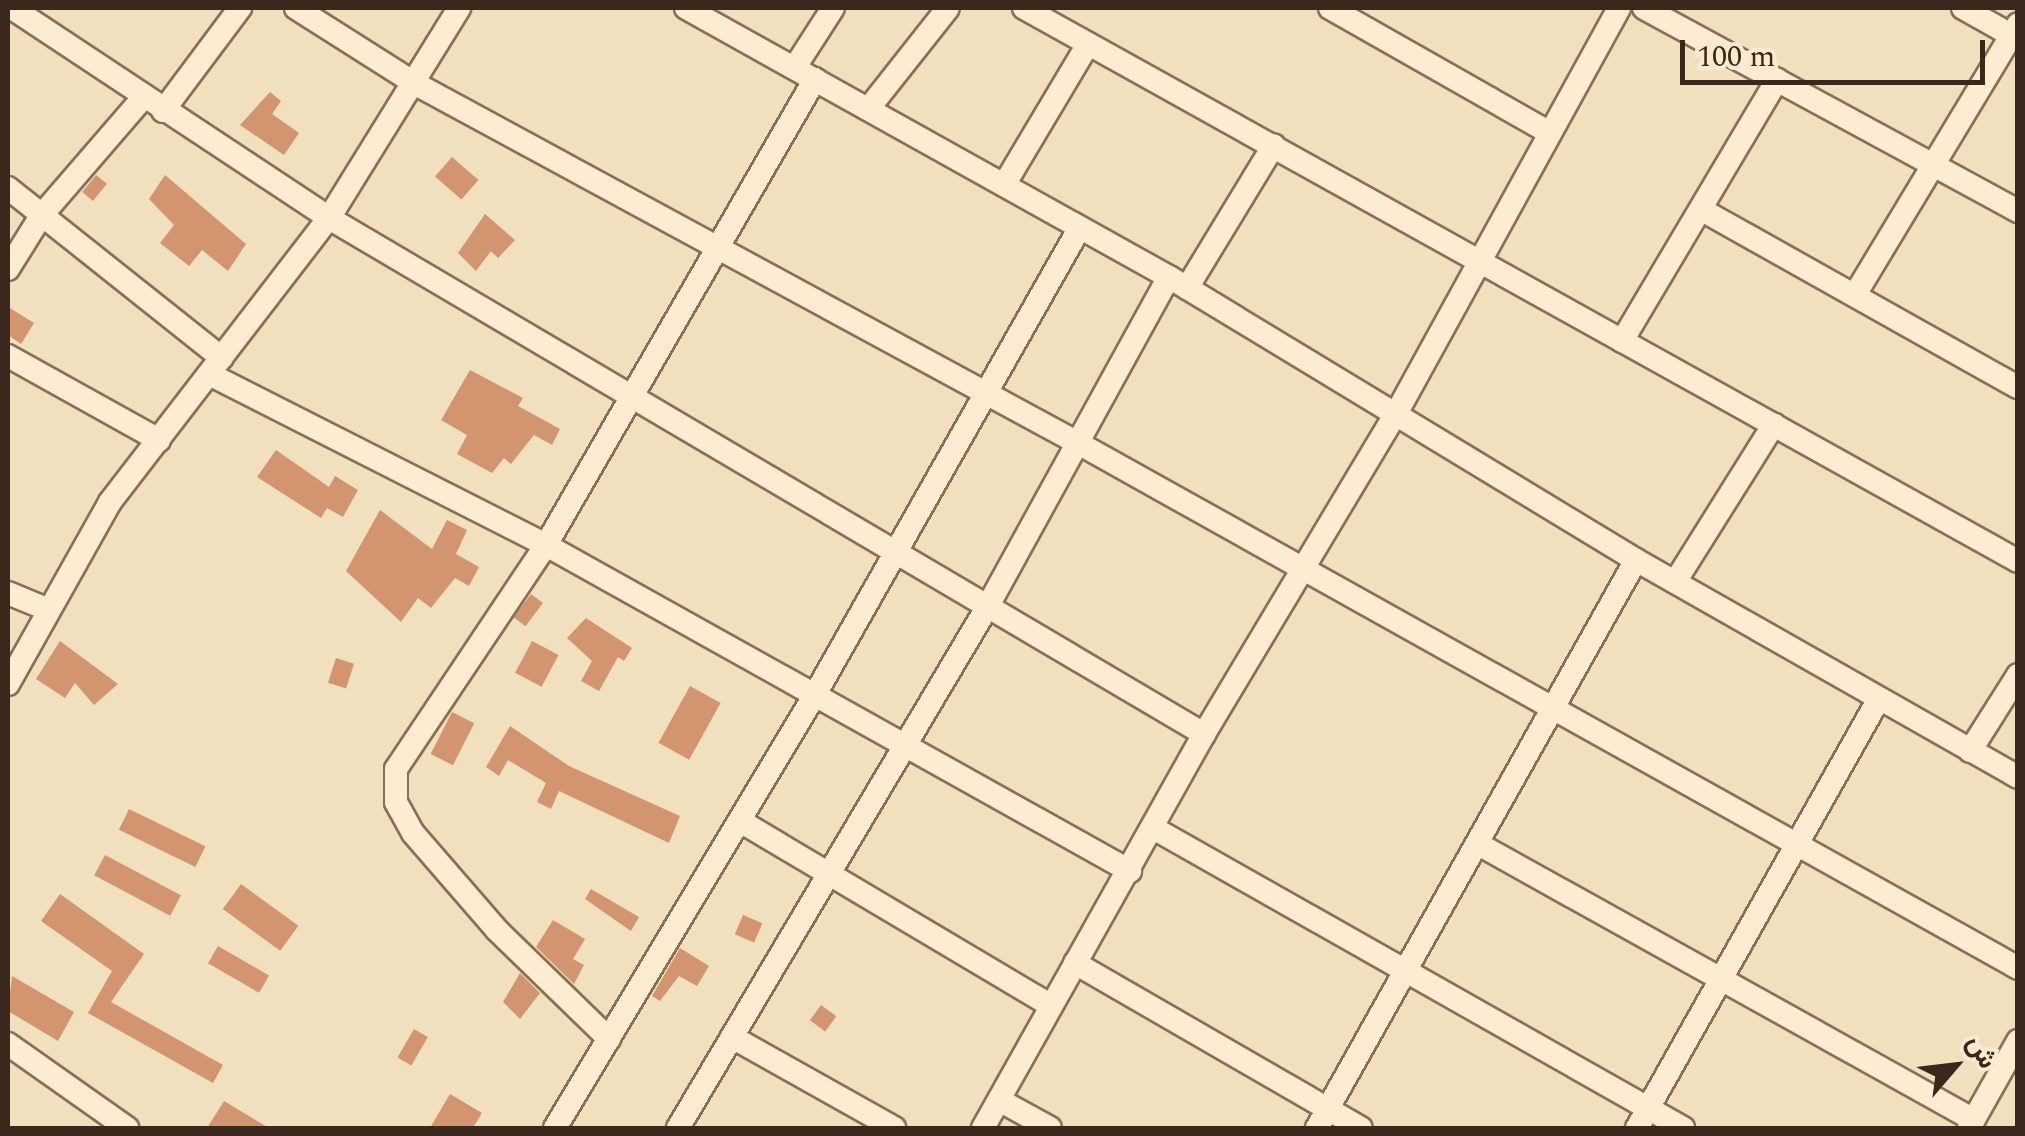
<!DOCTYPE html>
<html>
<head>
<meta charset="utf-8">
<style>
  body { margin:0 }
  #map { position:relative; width:2025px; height:1136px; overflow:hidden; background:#f1e0be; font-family:Spectral,Vazirmatn,serif }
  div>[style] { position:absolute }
  .building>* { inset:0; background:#d39570; transform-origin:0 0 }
  .roads { filter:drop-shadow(2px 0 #8b6f55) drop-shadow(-2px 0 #8b6f55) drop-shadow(0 2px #8b6f55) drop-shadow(0 -2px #8b6f55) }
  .minor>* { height:22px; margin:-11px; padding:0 11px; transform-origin:11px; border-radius:11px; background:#fcedd2 }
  span { translate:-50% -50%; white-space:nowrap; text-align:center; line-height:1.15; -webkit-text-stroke:8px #f8eace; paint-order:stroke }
  .frame { position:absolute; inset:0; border:10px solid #39281b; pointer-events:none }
  .north { position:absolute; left:1905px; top:1016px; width:100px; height:100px; -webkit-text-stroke:8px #f8eace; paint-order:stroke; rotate:62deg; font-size:28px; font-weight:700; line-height:40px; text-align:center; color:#39281b }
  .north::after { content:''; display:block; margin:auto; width:35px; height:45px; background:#39281b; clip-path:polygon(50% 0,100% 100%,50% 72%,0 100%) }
  .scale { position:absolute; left:1680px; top:40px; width:305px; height:45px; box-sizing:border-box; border:5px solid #39281b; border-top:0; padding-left:12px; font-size:30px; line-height:35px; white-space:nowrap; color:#39281b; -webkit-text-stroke:8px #f8eace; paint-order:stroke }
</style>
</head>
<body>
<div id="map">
  <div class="building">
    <div style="clip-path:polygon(270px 92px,281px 101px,272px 114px,299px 133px,284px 155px,240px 125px)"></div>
    <div style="left:452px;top:157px;width:35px;height:26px;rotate:41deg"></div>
    <div style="left:96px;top:175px;width:14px;height:22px;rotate:39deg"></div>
    <div style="clip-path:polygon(165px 175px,246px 244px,228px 271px,202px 250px,189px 266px,160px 243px,174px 225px,149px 199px)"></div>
    <div style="clip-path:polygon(485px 214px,515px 240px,498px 258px,491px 251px,476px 271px,458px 253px)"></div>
    <div style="clip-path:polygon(8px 307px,34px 323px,21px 344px,8px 335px)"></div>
    <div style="clip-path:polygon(470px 370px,523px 398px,518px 406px,560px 429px,552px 445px,534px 435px,511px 464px,504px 458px,492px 473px,457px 454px,467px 435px,441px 420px)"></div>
    <div style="clip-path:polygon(276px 450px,329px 487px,335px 476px,358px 490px,343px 517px,327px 508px,321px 518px,257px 477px)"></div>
    <div style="clip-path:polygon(380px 510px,432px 549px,447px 520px,467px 530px,456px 554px,479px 567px,469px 586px,455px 578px,431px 608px,418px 598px,401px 622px,346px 571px)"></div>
    <div style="left:531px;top:594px;width:15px;height:29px;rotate:37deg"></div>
    <div style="clip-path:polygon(586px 618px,632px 648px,624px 661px,618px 657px,599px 691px,581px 681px,592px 661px,567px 638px)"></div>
    <div style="clip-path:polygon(60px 641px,118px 684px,94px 705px,75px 683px,65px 698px,36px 679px)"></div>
    <div style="left:532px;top:641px;width:30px;height:36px;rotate:28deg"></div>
    <div style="left:336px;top:658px;width:19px;height:26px;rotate:18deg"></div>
    <div style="left:690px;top:686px;width:35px;height:65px;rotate:29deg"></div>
    <div style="left:452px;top:712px;width:25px;height:47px;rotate:27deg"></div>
    <div style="clip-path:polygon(510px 726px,569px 766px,680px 816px,669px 843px,559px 791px,551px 809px,537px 802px,546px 783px,508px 760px,499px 776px,486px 767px)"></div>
    <div style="left:129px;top:809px;width:85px;height:23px;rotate:26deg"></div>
    <div style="left:105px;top:855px;width:86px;height:23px;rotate:28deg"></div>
    <div style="left:241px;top:884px;width:71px;height:31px;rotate:36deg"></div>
    <div style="clip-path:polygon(591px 889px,639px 917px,631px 931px,585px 899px)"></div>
    <div style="clip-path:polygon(60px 894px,144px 954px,111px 1002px,223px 1065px,213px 1083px,88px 1013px,112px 971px,41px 921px)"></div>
    <div style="left:743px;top:915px;width:21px;height:21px;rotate:23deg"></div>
    <div style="clip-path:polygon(553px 920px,585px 939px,573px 959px,584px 965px,574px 984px,536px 947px)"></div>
    <div style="left:218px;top:946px;width:59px;height:20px;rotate:30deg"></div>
    <div style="clip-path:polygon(680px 948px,709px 966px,697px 986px,679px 976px,660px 1001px,652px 996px)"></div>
    <div style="clip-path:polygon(520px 973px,540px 993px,520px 1019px,503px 1002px)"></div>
    <div style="clip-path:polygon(12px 976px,74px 1012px,58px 1041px,8px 1011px)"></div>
    <div style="left:821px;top:1005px;width:19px;height:19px;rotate:36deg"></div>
    <div style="left:414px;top:1029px;width:16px;height:33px;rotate:30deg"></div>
    <div style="clip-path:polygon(450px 1094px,482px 1113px,473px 1128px,430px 1128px)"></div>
    <div style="clip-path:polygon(224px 1101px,269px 1128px,207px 1128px)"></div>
  </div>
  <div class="roads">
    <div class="minor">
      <div style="left:12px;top:8px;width:380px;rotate:33.5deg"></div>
      <div style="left:329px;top:218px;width:1016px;rotate:30.53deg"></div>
      <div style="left:296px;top:8px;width:140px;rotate:32.4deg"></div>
      <div style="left:414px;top:83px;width:755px;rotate:28.47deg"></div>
      <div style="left:1078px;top:443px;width:1077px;rotate:29.18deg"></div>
      <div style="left:686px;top:8px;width:553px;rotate:29.12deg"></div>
      <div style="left:1169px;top:277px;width:546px;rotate:31.22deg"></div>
      <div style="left:1636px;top:560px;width:439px;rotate:29.6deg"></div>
      <div style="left:1024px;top:8px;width:1137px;rotate:29.09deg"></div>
      <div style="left:1330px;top:8px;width:253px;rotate:29.6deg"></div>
      <div style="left:1644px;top:8px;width:426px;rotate:28.5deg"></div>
      <div style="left:1963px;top:8px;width:63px;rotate:29.4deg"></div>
      <div style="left:795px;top:67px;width:70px;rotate:-57.2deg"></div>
      <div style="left:869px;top:108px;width:127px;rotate:-51.7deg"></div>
      <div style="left:163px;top:111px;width:129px;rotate:-53.2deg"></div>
      <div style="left:1004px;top:185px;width:164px;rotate:-59.2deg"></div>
      <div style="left:8px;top:188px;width:273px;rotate:38.5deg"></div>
      <div style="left:1702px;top:210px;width:362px;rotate:29.3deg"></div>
      <div style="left:8px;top:269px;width:62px;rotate:-58.1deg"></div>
      <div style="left:41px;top:216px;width:156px;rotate:-49.2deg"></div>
      <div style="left:1187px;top:288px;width:167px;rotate:-58.7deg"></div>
      <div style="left:1856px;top:293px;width:314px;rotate:-58.9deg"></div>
      <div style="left:1622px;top:341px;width:304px;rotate:-59.3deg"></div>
      <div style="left:8px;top:356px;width:173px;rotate:29.1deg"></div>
      <div style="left:211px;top:375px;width:376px;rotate:26.9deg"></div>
      <div style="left:546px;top:545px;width:669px;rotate:29.17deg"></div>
      <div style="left:1675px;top:582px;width:186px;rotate:-57.9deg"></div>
      <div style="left:8px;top:593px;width:44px;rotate:22.5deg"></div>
      <div style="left:8px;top:684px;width:209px;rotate:-60.7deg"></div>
      <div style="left:110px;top:502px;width:359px;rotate:-52.4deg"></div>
      <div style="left:329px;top:218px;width:247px;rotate:-58.2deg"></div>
      <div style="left:1970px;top:751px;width:90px;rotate:-57.7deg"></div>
      <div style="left:740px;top:821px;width:362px;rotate:30.7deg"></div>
      <div style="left:1155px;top:829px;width:607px;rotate:29.52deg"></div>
      <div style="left:1480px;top:845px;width:565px;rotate:29.1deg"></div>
      <div style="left:1075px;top:963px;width:330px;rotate:30deg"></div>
      <div style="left:732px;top:1037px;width:186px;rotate:29.3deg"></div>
      <div style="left:609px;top:1039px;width:156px;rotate:-135.8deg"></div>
      <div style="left:497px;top:930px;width:128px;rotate:-130.9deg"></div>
      <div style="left:413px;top:833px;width:35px;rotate:-119deg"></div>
      <div style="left:396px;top:802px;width:33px;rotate:-90deg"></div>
      <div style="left:396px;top:769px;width:270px;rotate:-56.2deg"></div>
      <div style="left:546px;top:545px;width:538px;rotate:-60deg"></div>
      <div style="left:8px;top:1044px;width:146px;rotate:35.2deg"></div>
      <div style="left:999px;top:1100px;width:58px;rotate:28.8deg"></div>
      <div style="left:555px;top:1128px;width:501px;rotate:-59.04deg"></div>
      <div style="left:813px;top:698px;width:539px;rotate:-60.44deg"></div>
      <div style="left:678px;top:1128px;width:609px;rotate:-59.31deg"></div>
      <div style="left:989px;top:604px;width:373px;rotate:-61.2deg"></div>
      <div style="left:983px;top:1128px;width:452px;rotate:-60.7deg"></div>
      <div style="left:1204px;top:734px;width:375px;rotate:-59.1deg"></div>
      <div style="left:1397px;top:412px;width:461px;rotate:-61.2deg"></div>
      <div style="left:1317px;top:1128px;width:651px;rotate:-60.68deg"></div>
      <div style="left:1637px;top:1128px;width:491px;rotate:-60.6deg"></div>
      <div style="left:1969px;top:1128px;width:100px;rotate:-60.6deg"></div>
    </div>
  </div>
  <div class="frame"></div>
  <div class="north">ش</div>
  <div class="scale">100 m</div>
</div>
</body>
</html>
